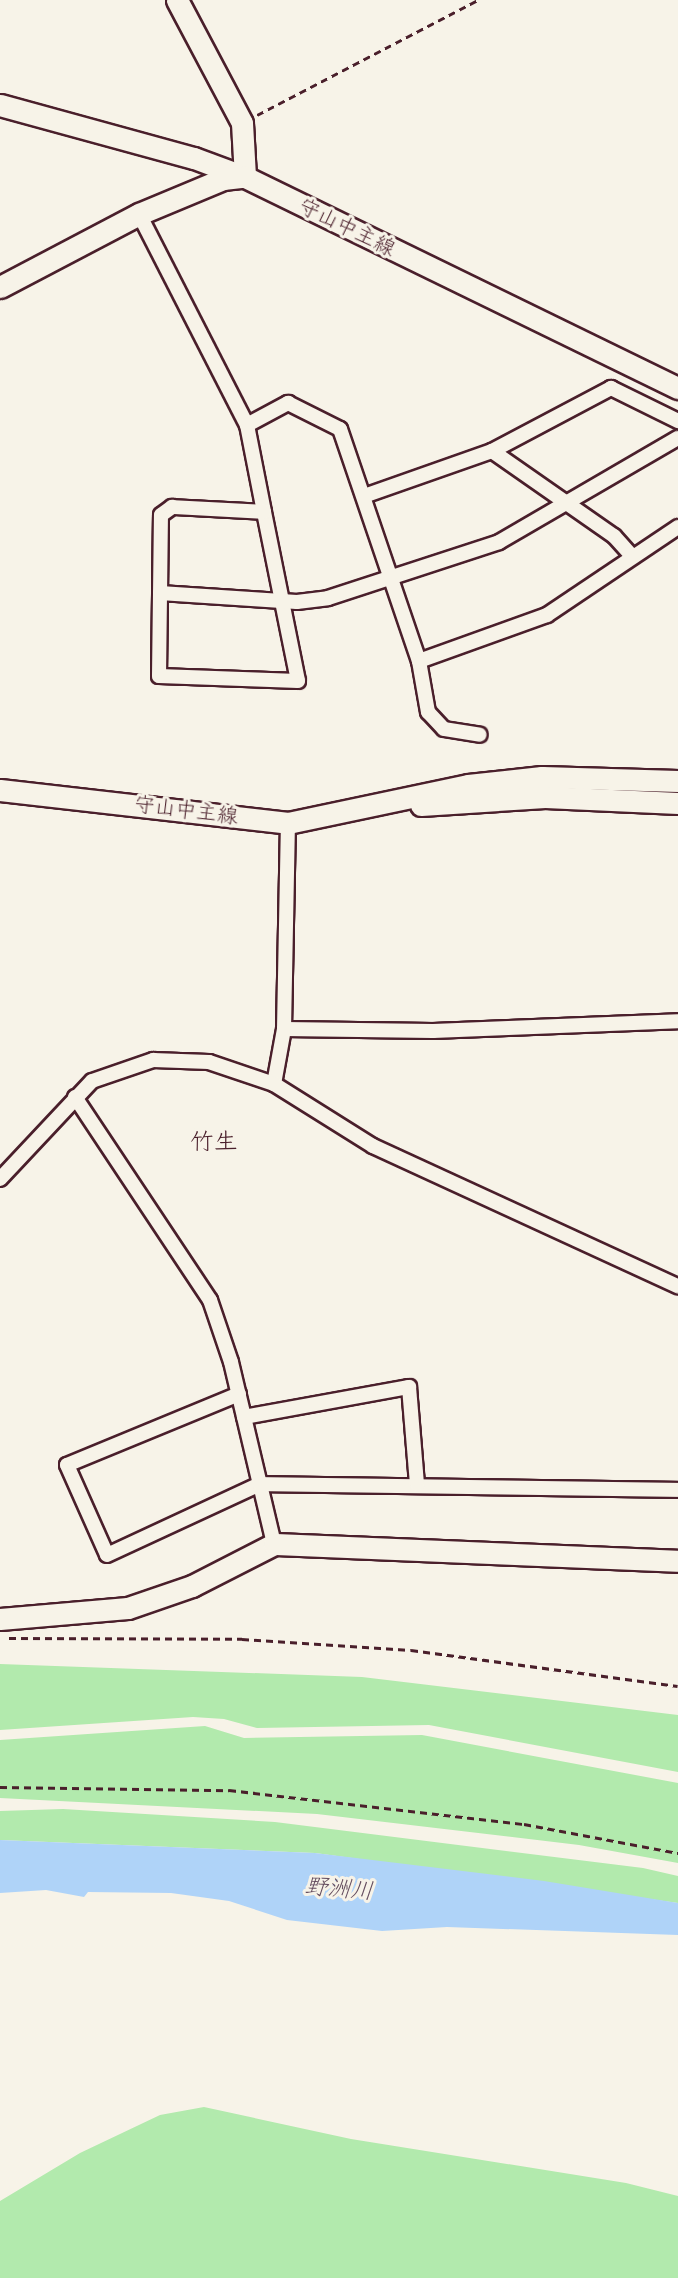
<!DOCTYPE html>
<html>
<head>
<meta charset="utf-8">
<style>
  body { margin:0 }
  #map { position:relative; width:678px; height:2278px; overflow:hidden; background:#f7f3e8; font-family:"Shantell Sans","Klee One",sans-serif }
  div>[style] { position:absolute }
  .green>* { inset:0; background:#b2eaad }
  .water>* { inset:0; background:#afd3f8 }
  .path>* { height:2.5px; margin-top:-1.25px; transform-origin:0; background:repeating-linear-gradient(90deg,#4a1f2b 0 7px,transparent 0 12px) }
  .roads { filter:drop-shadow(2px 0 #4a1f2b) drop-shadow(-2px 0 #4a1f2b) drop-shadow(0 2px #4a1f2b) drop-shadow(0 -2px #4a1f2b) }
  .street>* { height:14px; margin:-7px; padding:0 7px; transform-origin:7px; border-radius:7px; background:#f7f3e8 }
  .secondary>* { height:21px; margin:-10.5px; padding:0 10.5px; transform-origin:10.5px; border-radius:10.5px; background:#f7f3e8 }
  span { translate:-50% -50%; white-space:nowrap; text-align:center; line-height:1.15; -webkit-text-stroke:6px #f7f3e8; paint-order:stroke }
  .street-label { font-size:21px; color:#4a1f2b }
  .water-label { font-size:23px; color:#634c5e; font-style:italic }
  .quarter-label { font-size:24px; color:#4a1f2b }
</style>
</head>
<body>
<div id="map">
  <div class="green">
    <div style="clip-path:polygon(0 1664px,362px 1677px,678px 1715px,678px 1772px,429px 1725px,257px 1728px,224px 1719px,193px 1717px,0 1730px)"></div>
    <div style="clip-path:polygon(205px 1726px,244px 1738px,422px 1735px,678px 1783px,678px 1863px,579px 1845px,317px 1814px,0 1798px,0 1740px)"></div>
    <div style="clip-path:polygon(63px 1809px,275px 1822px,643px 1868px,678px 1876px,678px 1903px,315px 1853px,0 1840px,0 1811px)"></div>
    <div style="clip-path:polygon(204px 2107px,351px 2139px,626px 2183px,678px 2196px,678px 2278px,0 2278px,0 2201px,80px 2153px,160px 2115px)"></div>
  </div>
  <div class="water">
    <div style="clip-path:polygon(0 1840px,315px 1853px,544px 1881px,678px 1903px,678px 1935px,447px 1927px,382px 1931px,287px 1920px,229px 1901px,171px 1893px,88px 1892px,84px 1897px,46px 1890px,0 1893px)"></div>
  </div>
  <div class="path">
    <div style="left:257px;top:115px;width:249px;rotate:-27.5deg"></div>
    <div style="left:9px;top:1638px;width:233px;rotate:0.2deg"></div>
    <div style="left:242px;top:1639px;width:169px;rotate:3.7deg"></div>
    <div style="left:411px;top:1650px;width:269px;rotate:7.7deg"></div>
    <div style="left:0;top:1787px;width:229px;rotate:0.8deg"></div>
    <div style="left:229px;top:1790px;width:297px;rotate:6.6deg"></div>
    <div style="left:524px;top:1824px;width:157px;rotate:10.7deg"></div>
  </div>
  <div class="roads">
    <div class="street">
      <div style="left:139px;top:214px;width:237px;rotate:62.9deg"></div>
      <div style="left:247px;top:425px;width:89px;rotate:78.9deg"></div>
      <div style="left:264px;top:512px;width:172px;rotate:78.6deg"></div>
      <div style="left:298px;top:681px;width:139px;rotate:-177.9deg"></div>
      <div style="left:159px;top:676px;width:161px;rotate:-89.3deg"></div>
      <div style="left:161px;top:515px;width:14px;rotate:-36deg"></div>
      <div style="left:172px;top:507px;width:92px;rotate:3.1deg"></div>
      <div style="left:247px;top:425px;width:47px;rotate:-28.2deg"></div>
      <div style="left:288px;top:403px;width:58px;rotate:26.6deg"></div>
      <div style="left:340px;top:429px;width:245px;rotate:71.2deg"></div>
      <div style="left:419px;top:661px;width:52px;rotate:80deg"></div>
      <div style="left:428px;top:712px;width:23px;rotate:47deg"></div>
      <div style="left:444px;top:729px;width:36px;rotate:9deg"></div>
      <div style="left:492px;top:451px;width:149px;rotate:34.9deg"></div>
      <div style="left:614px;top:536px;width:27px;rotate:48deg"></div>
      <div style="left:364px;top:496px;width:136px;rotate:-19.4deg"></div>
      <div style="left:492px;top:451px;width:135px;rotate:-27.9deg"></div>
      <div style="left:611px;top:388px;width:75px;rotate:26.2deg"></div>
      <div style="left:160px;top:593px;width:137px;rotate:3.8deg"></div>
      <div style="left:297px;top:602px;width:31px;rotate:-7deg"></div>
      <div style="left:328px;top:598px;width:180px;rotate:-18.1deg"></div>
      <div style="left:499px;top:542px;width:207px;rotate:-30.2deg"></div>
      <div style="left:419px;top:661px;width:136px;rotate:-19.8deg"></div>
      <div style="left:547px;top:615px;width:158px;rotate:-33.9deg"></div>
      <div style="left:284px;top:1029px;width:149px;rotate:0.8deg"></div>
      <div style="left:433px;top:1031px;width:245px;rotate:-2.3deg"></div>
      <div style="left:274px;top:1084px;width:56px;rotate:-79.7deg"></div>
      <div style="left:284px;top:1029px;width:206px;rotate:-88.9deg"></div>
      <div style="left:75px;top:1097px;width:244px;rotate:56.4deg"></div>
      <div style="left:210px;top:1300px;width:65px;rotate:71.3deg"></div>
      <div style="left:231px;top:1362px;width:187px;rotate:76.7deg"></div>
      <div style="left:0;top:1179px;width:134px;rotate:-46.8deg"></div>
      <div style="left:92px;top:1081px;width:65px;rotate:-19deg"></div>
      <div style="left:153px;top:1060px;width:56px;rotate:2deg"></div>
      <div style="left:209px;top:1062px;width:69px;rotate:18.7deg"></div>
      <div style="left:274px;top:1084px;width:117px;rotate:32.1deg"></div>
      <div style="left:373px;top:1146px;width:336px;rotate:24.7deg"></div>
      <div style="left:239px;top:1394px;width:186px;rotate:157.6deg"></div>
      <div style="left:67px;top:1465px;width:98px;rotate:66deg"></div>
      <div style="left:107px;top:1555px;width:169px;rotate:-24.9deg"></div>
      <div style="left:260px;top:1484px;width:418px;rotate:0.8deg"></div>
      <div style="left:244px;top:1417px;width:168px;rotate:-10.3deg"></div>
      <div style="left:409px;top:1387px;width:98px;rotate:85.3deg"></div>
    </div>
    <div class="secondary">
      <div style="left:177px;top:0;width:139px;rotate:62.1deg"></div>
      <div style="left:242px;top:123px;width:54px;rotate:86.8deg"></div>
      <div style="left:0;top:105px;width:201px;rotate:15.3deg"></div>
      <div style="left:194px;top:158px;width:54px;rotate:20.4deg"></div>
      <div style="left:245px;top:177px;width:482px;rotate:26deg"></div>
      <div style="left:0;top:287px;width:157px;rotate:-27.7deg"></div>
      <div style="left:139px;top:214px;width:91px;rotate:-22.6deg"></div>
      <div style="left:223px;top:179px;width:20px;rotate:-6deg"></div>
      <div style="left:0;top:790px;width:290px;rotate:6.5deg"></div>
      <div style="left:288px;top:823px;width:184px;rotate:-11.9deg"></div>
      <div style="left:468px;top:785px;width:74px;rotate:-6.2deg"></div>
      <div style="left:542px;top:777px;width:136px;rotate:1.7deg"></div>
      <div style="left:421px;top:805px;width:124px;rotate:-3.7deg"></div>
      <div style="left:545px;top:797px;width:133px;rotate:2.6deg"></div>
      <div style="left:0;top:1619px;width:128px;rotate:-4.9deg"></div>
      <div style="left:128px;top:1608px;width:68px;rotate:-19deg"></div>
      <div style="left:192px;top:1586px;width:92px;rotate:-27.1deg"></div>
      <div style="left:274px;top:1544px;width:404px;rotate:2.4deg"></div>
    </div>
  </div>
  <div class="street-label">
    <span style="left:347px;top:227px;rotate:26deg">守山中主線</span>
    <span style="left:186px;top:810px;rotate:7deg">守山中主線</span>
  </div>
  <div class="water-label">
    <span style="left:339px;top:1888px;rotate:5deg">野洲川</span>
  </div>
  <div class="quarter-label">
    <span style="left:214px;top:1142px">竹生</span>
  </div>
</div>
</body>
</html>
